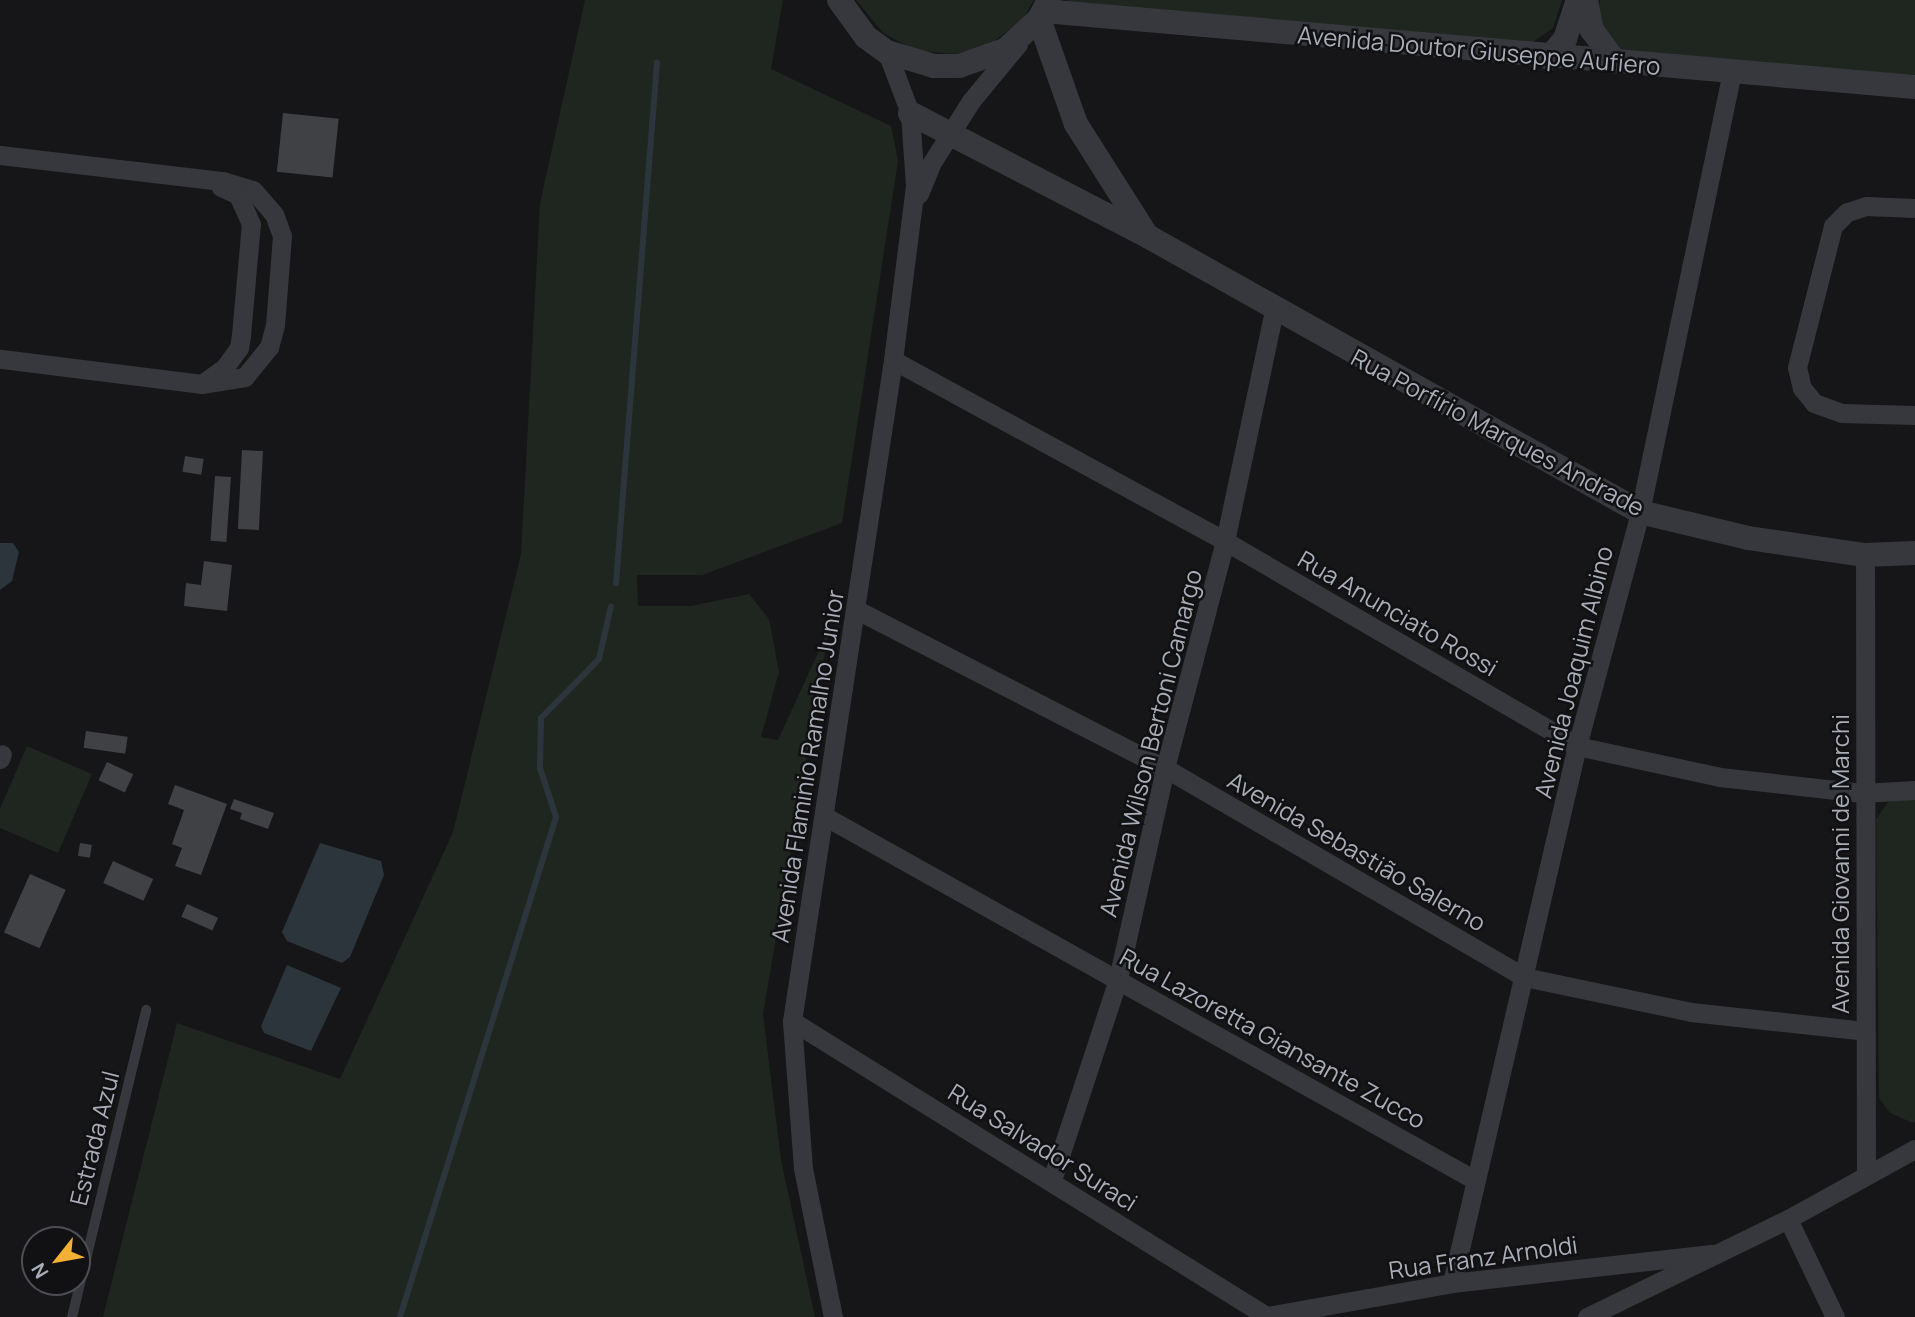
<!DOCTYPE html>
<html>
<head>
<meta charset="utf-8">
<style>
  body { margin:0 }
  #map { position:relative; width:1915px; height:1317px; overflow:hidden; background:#161618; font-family:Manrope,sans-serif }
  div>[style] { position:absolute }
  .green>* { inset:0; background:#1e261f }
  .water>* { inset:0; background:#2c353c }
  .stream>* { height:6px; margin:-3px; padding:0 3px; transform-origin:3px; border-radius:3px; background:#2c353c }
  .building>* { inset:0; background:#404145; transform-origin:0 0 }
  .service>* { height:10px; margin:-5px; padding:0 5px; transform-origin:5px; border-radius:5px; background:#37383d }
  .minor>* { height:19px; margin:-9.5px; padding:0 9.5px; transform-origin:9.5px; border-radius:9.5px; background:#37383d }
  .tertiary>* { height:24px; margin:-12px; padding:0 12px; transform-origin:12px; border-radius:12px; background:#37383d }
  span { translate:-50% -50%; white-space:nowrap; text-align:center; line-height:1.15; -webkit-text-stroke:5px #111113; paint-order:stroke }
  .street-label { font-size:24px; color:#a8adb8 }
  .north { position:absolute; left:21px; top:1226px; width:70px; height:70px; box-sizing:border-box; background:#111113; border:2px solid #4d4f55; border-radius:50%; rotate:239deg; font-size:19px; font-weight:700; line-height:28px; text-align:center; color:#a8adb8 }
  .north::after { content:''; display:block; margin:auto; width:24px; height:32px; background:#f2b134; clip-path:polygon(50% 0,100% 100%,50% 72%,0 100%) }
</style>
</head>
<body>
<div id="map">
  <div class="green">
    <div style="clip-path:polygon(585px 0,783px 0,771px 69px,891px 126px,898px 161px,842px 523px,702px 575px,637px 575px,638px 606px,691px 606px,749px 594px,769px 619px,779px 672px,761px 737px,778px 740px,829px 629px,763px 1014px,781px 1160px,815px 1317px,103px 1317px,177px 1023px,340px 1079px,453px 832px,521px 554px,540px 203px)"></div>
    <div style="clip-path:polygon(856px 0,1034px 0,1022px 20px,992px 43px,956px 54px,918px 51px,884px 34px)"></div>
    <div style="clip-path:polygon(1068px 0,1562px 0,1553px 28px,1530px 44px,1065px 8px)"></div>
    <div style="clip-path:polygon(1600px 0,1915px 0,1915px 75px,1624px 55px,1598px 25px)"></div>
    <div style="clip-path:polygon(27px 746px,92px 774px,58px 853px,0 828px,0 809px)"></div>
    <div style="clip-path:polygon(1915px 797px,1915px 1122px,1913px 1123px,1890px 1113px,1879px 1098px,1876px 819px,1889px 801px)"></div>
  </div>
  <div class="water">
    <div style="clip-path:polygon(13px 543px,19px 552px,12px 581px,0 590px,0 543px)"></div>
    <div style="clip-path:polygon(320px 843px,381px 861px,384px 875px,350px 957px,342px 963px,287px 941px,282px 932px)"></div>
    <div style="clip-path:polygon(287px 965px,341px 988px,311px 1051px,264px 1033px,261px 1026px)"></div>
  </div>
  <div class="stream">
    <div style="left:616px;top:583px;width:522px;rotate:-85.49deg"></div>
    <div style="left:400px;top:1317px;width:524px;rotate:-72.67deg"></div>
    <div style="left:556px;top:817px;width:52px;rotate:-108.1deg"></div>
    <div style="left:540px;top:768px;width:50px;rotate:-88.9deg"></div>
    <div style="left:541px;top:718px;width:83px;rotate:-45.5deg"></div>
    <div style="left:599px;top:659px;width:54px;rotate:-77.2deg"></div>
  </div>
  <div class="building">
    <div style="left:283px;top:113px;width:56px;height:59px;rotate:6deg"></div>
    <div style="left:242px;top:450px;width:21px;height:79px;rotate:3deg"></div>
    <div style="left:185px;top:456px;width:19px;height:16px;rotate:9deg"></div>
    <div style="left:215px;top:476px;width:16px;height:65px;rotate:4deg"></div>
    <div style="clip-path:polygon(204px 561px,232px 565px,227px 611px,184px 606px,186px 583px,201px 585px)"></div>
    <div style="left:86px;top:731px;width:42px;height:17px;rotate:8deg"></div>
    <div style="left:107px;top:762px;width:29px;height:20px;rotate:25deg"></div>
    <div style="clip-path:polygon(175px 785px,227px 804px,201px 875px,175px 866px,182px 848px,172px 844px,184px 810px,168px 804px)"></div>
    <div style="clip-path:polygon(234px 799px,274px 813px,268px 829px,240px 819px,242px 813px,230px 809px)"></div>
    <div style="left:80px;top:843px;width:12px;height:13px;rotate:9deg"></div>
    <div style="left:113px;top:861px;width:44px;height:24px;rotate:24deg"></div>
    <div style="left:30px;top:874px;width:39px;height:64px;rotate:24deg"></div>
    <div style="left:187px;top:904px;width:34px;height:14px;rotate:24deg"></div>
  </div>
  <div class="service">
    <div style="left:72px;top:1317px;width:316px;rotate:-76.4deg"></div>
  </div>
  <div class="minor">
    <div style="left:0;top:155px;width:225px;rotate:6.7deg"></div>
    <div style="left:223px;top:181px;width:31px;rotate:17deg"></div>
    <div style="left:253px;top:190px;width:32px;rotate:49deg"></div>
    <div style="left:274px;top:214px;width:23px;rotate:70deg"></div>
    <div style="left:282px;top:236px;width:89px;rotate:94.5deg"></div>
    <div style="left:275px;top:325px;width:23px;rotate:105deg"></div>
    <div style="left:269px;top:347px;width:38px;rotate:129deg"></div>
    <div style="left:245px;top:377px;width:44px;rotate:170.8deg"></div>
    <div style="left:202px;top:384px;width:204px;rotate:-172.9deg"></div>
    <div style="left:919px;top:194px;width:32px;rotate:-68deg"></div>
    <div style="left:931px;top:164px;width:75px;rotate:-57.6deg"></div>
    <div style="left:971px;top:101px;width:74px;rotate:-50.5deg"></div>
    <div style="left:1915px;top:208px;width:49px;rotate:-177.7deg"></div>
    <div style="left:1866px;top:206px;width:20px;rotate:162deg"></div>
    <div style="left:1847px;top:212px;width:20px;rotate:135deg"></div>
    <div style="left:1833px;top:226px;width:146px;rotate:104.3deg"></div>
    <div style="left:1797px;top:367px;width:22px;rotate:77deg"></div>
    <div style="left:1802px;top:388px;width:19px;rotate:51deg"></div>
    <div style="left:1814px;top:403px;width:29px;rotate:20deg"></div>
    <div style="left:1841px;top:413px;width:74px;rotate:1.5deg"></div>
    <div style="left:893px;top:360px;width:378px;rotate:28.6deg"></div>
    <div style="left:1225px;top:541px;width:407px;rotate:30.2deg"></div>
    <div style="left:1577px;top:746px;width:146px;rotate:12.2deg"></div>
    <div style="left:1720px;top:777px;width:143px;rotate:6.4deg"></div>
    <div style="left:1862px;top:793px;width:53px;rotate:-3.2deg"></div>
    <div style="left:202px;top:384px;width:29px;rotate:-36deg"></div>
    <div style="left:225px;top:367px;width:24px;rotate:-54deg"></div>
    <div style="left:239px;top:348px;width:13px;rotate:-81deg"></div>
    <div style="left:241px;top:335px;width:111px;rotate:-84.9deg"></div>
    <div style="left:251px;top:224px;width:32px;rotate:-114deg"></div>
    <div style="left:238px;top:195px;width:19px;rotate:-155deg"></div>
    <div style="left:1865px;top:555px;width:618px;rotate:89.91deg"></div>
    <div style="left:857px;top:610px;width:346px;rotate:27.2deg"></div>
    <div style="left:1165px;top:768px;width:415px;rotate:30.2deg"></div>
    <div style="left:1524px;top:977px;width:171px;rotate:11.8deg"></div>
    <div style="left:1691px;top:1012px;width:175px;rotate:6.2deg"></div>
    <div style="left:0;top:759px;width:5px;rotate:-68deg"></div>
    <div style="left:826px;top:817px;width:744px;rotate:29.22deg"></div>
    <div style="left:792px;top:1021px;width:561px;rotate:31.88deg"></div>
    <div style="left:1052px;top:1180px;width:212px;rotate:-71.8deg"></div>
    <div style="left:1118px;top:979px;width:216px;rotate:-77.4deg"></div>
    <div style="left:1165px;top:768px;width:235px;rotate:-75.2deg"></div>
    <div style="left:1225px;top:541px;width:235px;rotate:-78deg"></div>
    <div style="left:1788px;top:1219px;width:109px;rotate:64.4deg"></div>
    <div style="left:1452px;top:1283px;width:551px;rotate:-76.9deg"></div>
    <div style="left:1577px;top:746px;width:242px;rotate:-74.9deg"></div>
    <div style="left:1640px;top:512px;width:451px;rotate:-78.2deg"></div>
    <div style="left:833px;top:1317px;width:152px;rotate:-101.4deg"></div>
    <div style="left:803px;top:1168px;width:147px;rotate:-94.3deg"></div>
    <div style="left:792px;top:1021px;width:669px;rotate:-81.31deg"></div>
    <div style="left:893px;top:360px;width:176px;rotate:-82.8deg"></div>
    <div style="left:915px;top:185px;width:72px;rotate:-94deg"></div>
    <div style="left:910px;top:113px;width:65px;rotate:-110.7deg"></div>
    <div style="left:1262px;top:1317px;width:193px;rotate:-10.1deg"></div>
    <div style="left:1452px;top:1283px;width:261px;rotate:-6.4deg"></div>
    <div style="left:1587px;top:1317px;width:224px;rotate:-26deg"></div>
    <div style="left:1788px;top:1219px;width:145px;rotate:-28.9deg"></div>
  </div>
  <div class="tertiary">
    <div style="left:839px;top:0;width:46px;rotate:53.9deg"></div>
    <div style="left:866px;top:37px;width:26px;rotate:36deg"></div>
    <div style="left:887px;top:52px;width:49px;rotate:16.6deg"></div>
    <div style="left:934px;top:66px;width:25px"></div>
    <div style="left:959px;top:66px;width:49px;rotate:-19.2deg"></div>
    <div style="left:1005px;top:50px;width:46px;rotate:-42.4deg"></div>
    <div style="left:1039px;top:19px;width:21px;rotate:-62deg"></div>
    <div style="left:1586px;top:0;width:31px;rotate:79deg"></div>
    <div style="left:1592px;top:30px;width:39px;rotate:54deg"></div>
    <div style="left:1044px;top:11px;width:874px;rotate:4.99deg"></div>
    <div style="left:1039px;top:19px;width:111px;rotate:70.6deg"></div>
    <div style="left:1076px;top:124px;width:127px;rotate:57.6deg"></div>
    <div style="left:1549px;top:58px;width:25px;rotate:-50deg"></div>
    <div style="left:1565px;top:39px;width:41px;rotate:-71.6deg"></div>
    <div style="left:910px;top:113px;width:269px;rotate:27.4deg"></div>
    <div style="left:1149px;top:237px;width:563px;rotate:29.25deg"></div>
    <div style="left:1640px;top:512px;width:111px;rotate:13.5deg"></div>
    <div style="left:1748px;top:538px;width:118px;rotate:8.3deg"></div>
    <div style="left:1865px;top:555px;width:50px;rotate:-2.3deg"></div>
  </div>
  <div class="street-label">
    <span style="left:1479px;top:50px;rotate:5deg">Avenida Doutor Giuseppe Aufiero</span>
    <span style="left:1498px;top:432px;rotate:28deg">Rua Porfírio Marques Andrade</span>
    <span style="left:1398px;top:613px;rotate:30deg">Rua Anunciato Rossi</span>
    <span style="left:1573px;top:672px;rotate:-76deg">Avenida Joaquim Albino</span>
    <span style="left:1150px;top:743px;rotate:-76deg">Avenida Wilson Bertoni Camargo</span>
    <span style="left:807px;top:766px;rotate:-81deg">Avenida Flaminio Ramalho Junior</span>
    <span style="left:1357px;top:851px;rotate:30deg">Avenida Sebastião Salerno</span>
    <span style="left:1840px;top:864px;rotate:-90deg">Avenida Giovanni de Marchi</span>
    <span style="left:1273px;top:1038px;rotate:29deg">Rua Lazoretta Giansante Zucco</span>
    <span style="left:94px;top:1138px;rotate:-76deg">Estrada Azul</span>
    <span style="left:1043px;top:1147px;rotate:32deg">Rua Salvador Suraci</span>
    <span style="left:1483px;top:1257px;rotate:-8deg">Rua Franz Arnoldi</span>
  </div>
  <div class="north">N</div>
</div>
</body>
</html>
